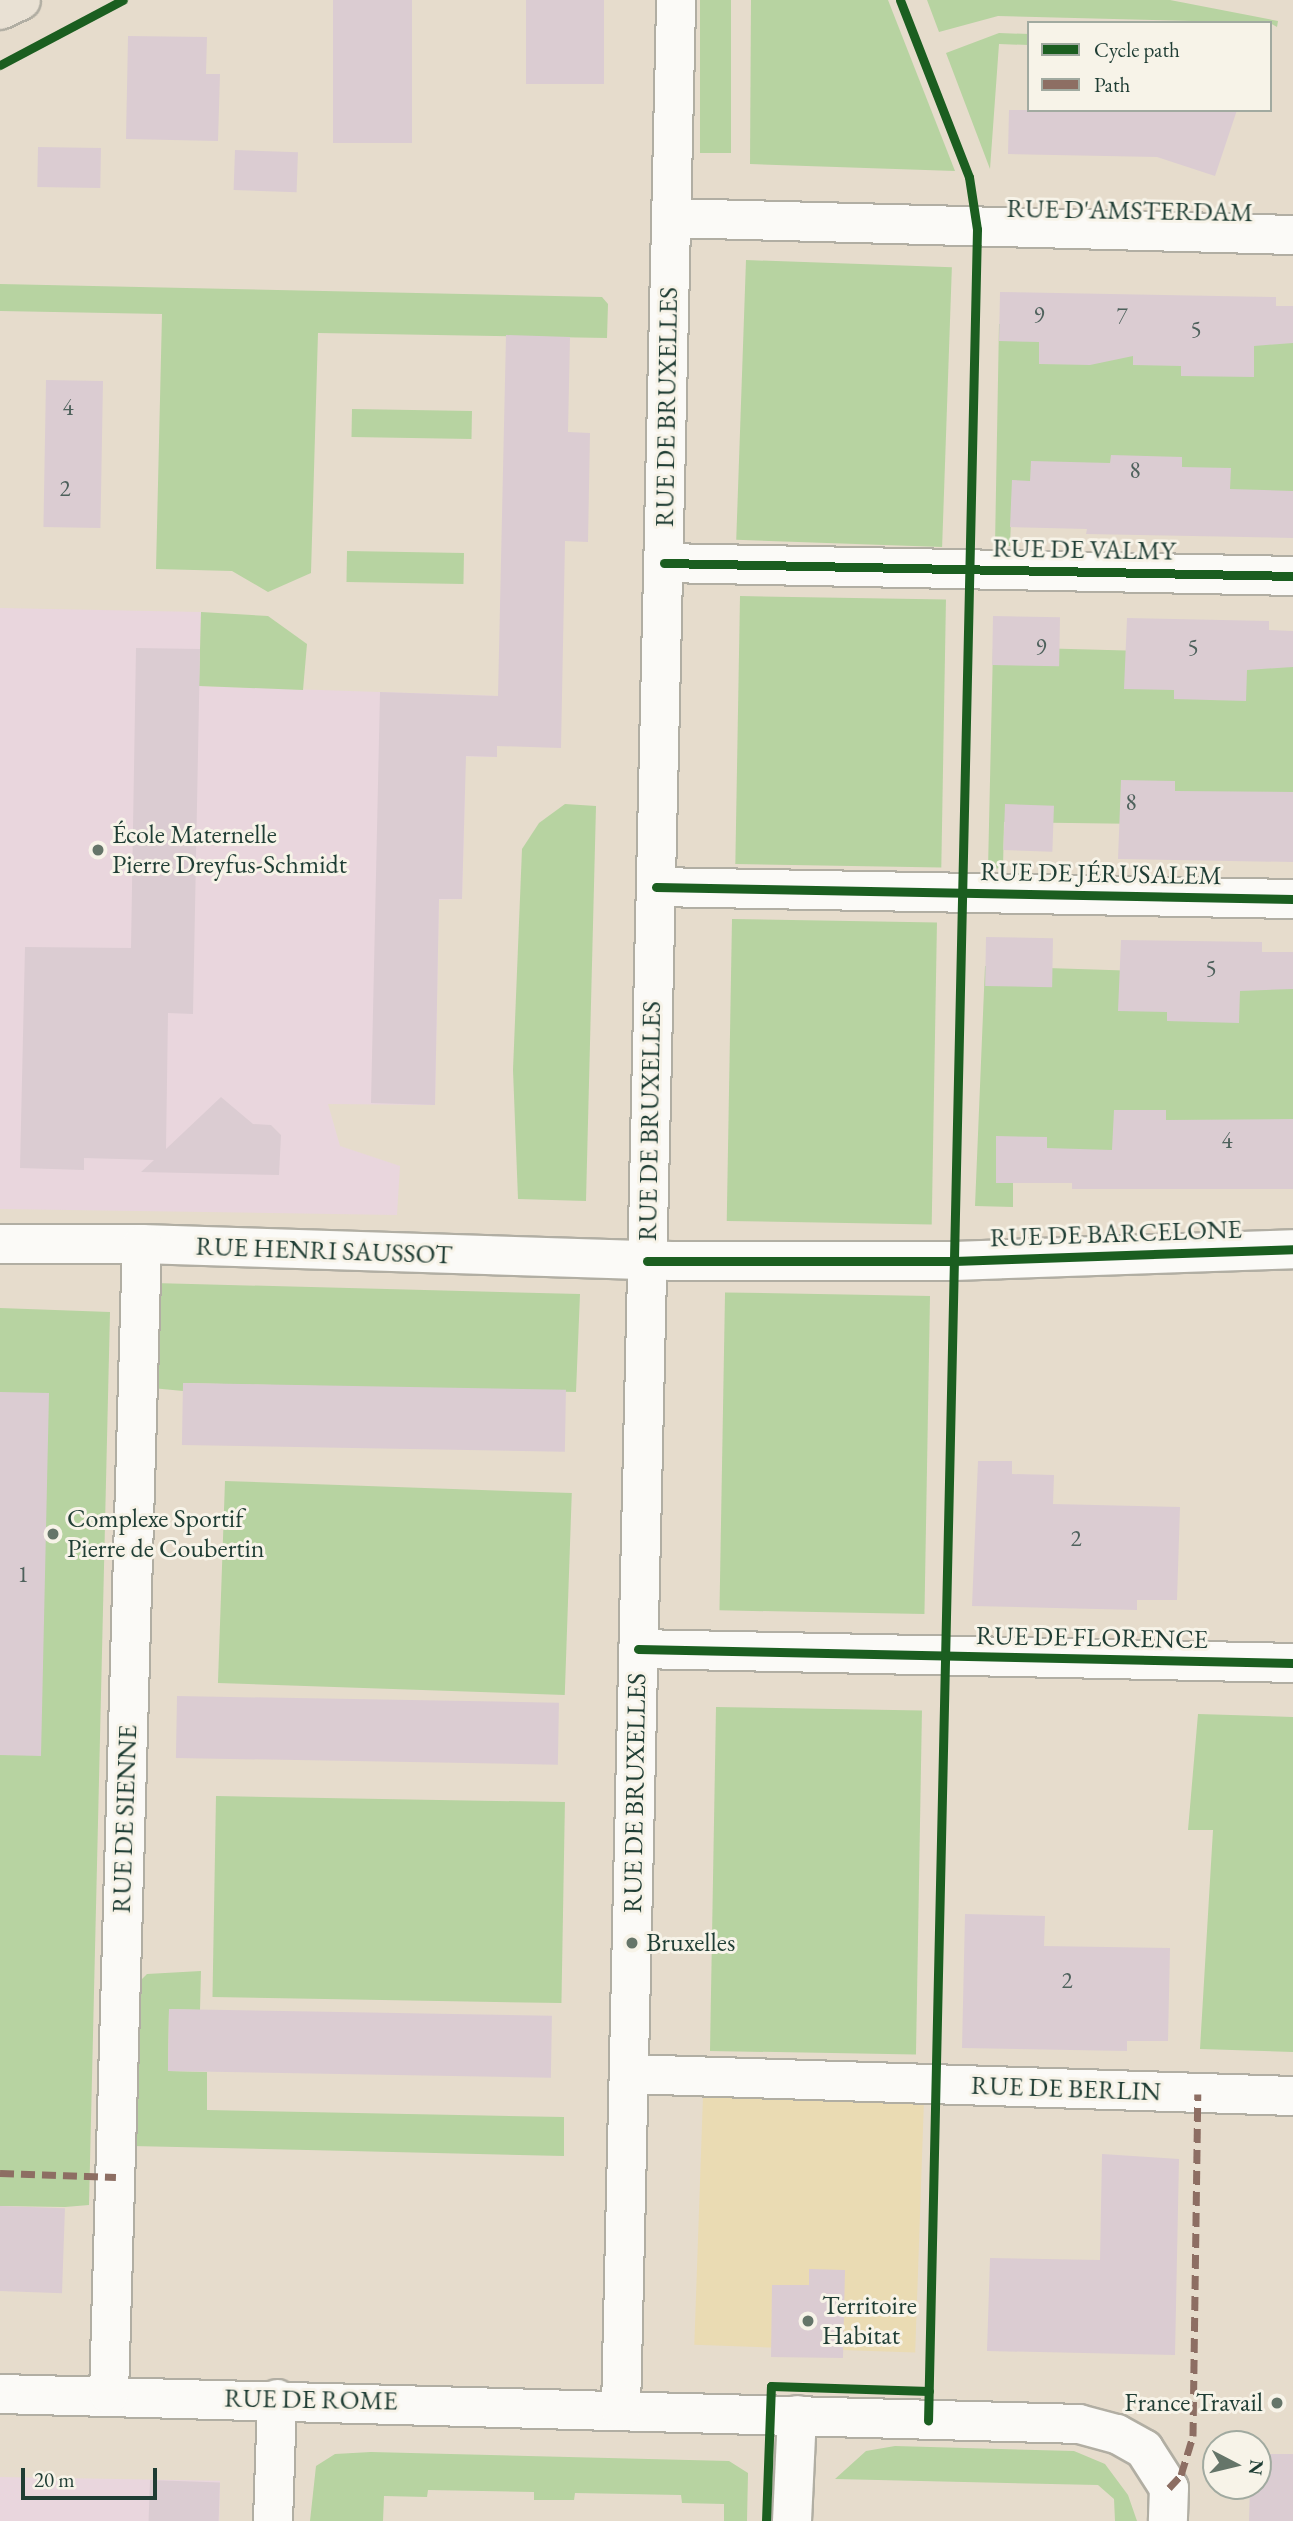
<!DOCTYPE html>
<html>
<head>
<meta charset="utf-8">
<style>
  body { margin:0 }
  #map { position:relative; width:1293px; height:2521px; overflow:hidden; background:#e6dccc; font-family:"EB Garamond",serif }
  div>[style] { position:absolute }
  .built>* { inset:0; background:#e9d6dd; transform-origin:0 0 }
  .green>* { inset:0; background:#b7d3a1; transform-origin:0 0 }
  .sand>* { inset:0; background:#eadbb3; transform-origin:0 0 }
  .building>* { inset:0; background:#dbccd2; transform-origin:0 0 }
  .roads { filter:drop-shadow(2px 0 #b1aea3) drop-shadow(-2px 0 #b1aea3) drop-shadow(0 2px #b1aea3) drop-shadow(0 -2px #b1aea3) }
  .street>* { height:38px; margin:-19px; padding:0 19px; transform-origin:19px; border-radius:19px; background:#fbfaf7 }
  .primary>* { height:38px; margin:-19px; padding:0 19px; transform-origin:19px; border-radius:19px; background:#e9e1d4 }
  .quiet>* { height:7px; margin-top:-3.5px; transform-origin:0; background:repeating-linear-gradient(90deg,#8d6e63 0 14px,transparent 0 21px) }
  .cycleway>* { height:9px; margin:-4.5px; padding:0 4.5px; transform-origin:4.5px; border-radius:4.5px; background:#1b5e20 }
  .dots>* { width:19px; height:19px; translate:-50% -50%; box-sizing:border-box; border:4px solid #f7f3e8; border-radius:50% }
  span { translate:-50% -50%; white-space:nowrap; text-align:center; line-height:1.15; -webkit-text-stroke:6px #f7f3e8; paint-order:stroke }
  .number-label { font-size:23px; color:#4e615c }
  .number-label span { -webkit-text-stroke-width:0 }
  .street-label { font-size:26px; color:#1f3d34 }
  .poi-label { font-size:26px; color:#1f3d34 }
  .left { translate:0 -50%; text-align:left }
  .right { translate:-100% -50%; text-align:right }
  .legend { position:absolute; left:1027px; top:21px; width:245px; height:91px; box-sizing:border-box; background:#f7f3e8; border:2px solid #a1aaa0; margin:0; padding:9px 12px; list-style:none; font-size:21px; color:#1f3d34 }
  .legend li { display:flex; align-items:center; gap:14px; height:35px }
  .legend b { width:35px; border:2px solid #a1aaa0 }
  .north { position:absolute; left:1202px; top:2430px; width:70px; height:70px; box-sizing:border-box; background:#f7f3e8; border:2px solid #a1aaa0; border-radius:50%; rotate:97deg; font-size:19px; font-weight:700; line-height:28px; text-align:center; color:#1f3d34 }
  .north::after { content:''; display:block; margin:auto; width:24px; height:32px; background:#657569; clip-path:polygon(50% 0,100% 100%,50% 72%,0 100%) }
  .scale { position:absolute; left:21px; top:2468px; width:136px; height:32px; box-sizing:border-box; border:4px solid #1f3d34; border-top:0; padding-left:9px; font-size:21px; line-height:24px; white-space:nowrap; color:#1f3d34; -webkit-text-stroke:5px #f7f3e8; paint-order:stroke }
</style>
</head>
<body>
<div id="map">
  <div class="built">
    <div style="clip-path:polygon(0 608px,201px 612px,200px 686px,498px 696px,497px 757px,443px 756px,465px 790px,462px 899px,439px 900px,435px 1105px,328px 1104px,340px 1146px,400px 1166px,397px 1215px,0 1209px)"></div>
    <div style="left:0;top:2477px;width:220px;height:44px;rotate:1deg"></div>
  </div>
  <div class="green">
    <div style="left:700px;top:0;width:31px;height:153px"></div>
    <div style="clip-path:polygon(751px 0,888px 0,955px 171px,750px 164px)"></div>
    <div style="clip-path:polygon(927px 0,1170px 0,1278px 21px,1277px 27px,1270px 23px,998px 16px,939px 32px)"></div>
    <div style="clip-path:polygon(999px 33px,1029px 34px,1029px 45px,999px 44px,990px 169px,946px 53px)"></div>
    <div style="left:746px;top:260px;width:206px;height:280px;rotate:2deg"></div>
    <div style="clip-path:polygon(0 284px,602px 297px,608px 304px,607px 338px,318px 333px,311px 573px,268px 592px,232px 571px,156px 569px,162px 314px,0 311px)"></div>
    <div style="clip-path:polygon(999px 324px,1293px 333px,1293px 501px,1012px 495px,1010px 546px,995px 545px)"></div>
    <div style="left:352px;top:409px;width:120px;height:28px;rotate:1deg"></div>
    <div style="left:347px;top:551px;width:117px;height:31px;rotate:1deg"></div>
    <div style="left:740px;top:596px;width:206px;height:268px;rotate:1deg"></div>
    <div style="clip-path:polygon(201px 612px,268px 616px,307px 644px,303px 690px,199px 686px)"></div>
    <div style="clip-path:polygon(993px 647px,1293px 655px,1293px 826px,1004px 822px,1003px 868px,988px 869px)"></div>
    <div style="clip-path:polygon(565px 804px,596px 806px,586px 1201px,518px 1199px,513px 1070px,522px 849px,539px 823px)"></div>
    <div style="left:732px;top:919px;width:205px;height:302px;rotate:1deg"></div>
    <div style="clip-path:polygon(985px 966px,1293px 976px,1293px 1153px,1013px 1155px,1013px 1207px,975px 1206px)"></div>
    <div style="clip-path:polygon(154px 1283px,580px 1294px,576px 1392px,184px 1383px,183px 1391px,152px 1388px)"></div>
    <div style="left:930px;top:1296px;width:318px;height:205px;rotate:91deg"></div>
    <div style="clip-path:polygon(0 1308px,110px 1312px,89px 2205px,65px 2207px,0 2206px)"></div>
    <div style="left:225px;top:1481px;width:347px;height:202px;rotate:2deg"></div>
    <div style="left:716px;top:1707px;width:206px;height:344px;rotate:1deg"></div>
    <div style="clip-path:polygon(1198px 1714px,1293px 1717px,1293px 2052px,1200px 2049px,1213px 1830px,1188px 1830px)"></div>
    <div style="left:216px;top:1796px;width:349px;height:201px;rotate:1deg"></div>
    <div style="clip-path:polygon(201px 1971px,200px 2010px,169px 2009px,168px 2071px,207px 2072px,207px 2110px,564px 2117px,564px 2156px,132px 2146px,136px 1985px,147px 1974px)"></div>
    <div style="clip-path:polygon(895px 2446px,1074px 2451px,1105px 2464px,1128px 2495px,1137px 2521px,1115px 2521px,1114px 2499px,1098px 2485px,835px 2479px,866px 2451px)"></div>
    <div style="clip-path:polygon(371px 2452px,729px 2461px,748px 2473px,747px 2521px,724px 2521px,724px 2504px,682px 2503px,681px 2495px,575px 2493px,574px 2500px,534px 2500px,534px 2492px,428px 2490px,427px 2497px,384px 2496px,383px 2521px,310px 2521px,316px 2466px,335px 2454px)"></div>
  </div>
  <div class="sand">
    <div style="left:703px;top:2096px;width:221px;height:249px;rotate:2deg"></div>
  </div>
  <div class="building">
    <div style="left:333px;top:0;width:79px;height:143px"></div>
    <div style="left:526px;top:0;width:78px;height:84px"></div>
    <div style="clip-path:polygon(128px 36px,207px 37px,206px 74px,220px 74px,218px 141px,126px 139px)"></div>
    <div style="clip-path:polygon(1009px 110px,1237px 110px,1215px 176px,1157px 157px,1008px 154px)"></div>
    <div style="left:38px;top:147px;width:63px;height:40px;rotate:1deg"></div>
    <div style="left:235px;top:150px;width:63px;height:40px;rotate:2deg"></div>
    <div style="clip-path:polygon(1000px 292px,1276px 297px,1276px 306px,1293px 306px,1293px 343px,1254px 346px,1254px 377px,1181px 376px,1181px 366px,1133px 365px,1133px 356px,1090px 365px,1039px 364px,1039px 342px,999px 341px)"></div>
    <div style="clip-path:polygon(506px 335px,570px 337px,568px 432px,590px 433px,588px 542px,565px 541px,561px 748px,497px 746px,497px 757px,466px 756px,462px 899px,439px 899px,435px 1105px,371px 1103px,380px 692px,498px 696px)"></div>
    <div style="left:46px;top:380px;width:57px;height:147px;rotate:1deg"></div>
    <div style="clip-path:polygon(1111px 455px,1182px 457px,1182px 467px,1231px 468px,1230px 489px,1293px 491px,1293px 538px,1086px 534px,1087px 529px,1010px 527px,1012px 480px,1030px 481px,1031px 461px,1110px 463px)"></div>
    <div style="left:993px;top:616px;width:67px;height:49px;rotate:1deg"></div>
    <div style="clip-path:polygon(1127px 618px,1269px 621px,1269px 630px,1293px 631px,1293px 667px,1247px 670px,1246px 701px,1174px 699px,1174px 690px,1124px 689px)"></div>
    <div style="clip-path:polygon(136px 648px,200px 649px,193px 1014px,168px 1013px,166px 1149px,221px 1097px,253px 1124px,271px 1125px,281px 1135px,279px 1175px,141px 1172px,154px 1160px,84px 1158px,84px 1170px,20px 1168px,25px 947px,131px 948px)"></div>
    <div style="clip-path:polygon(1121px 780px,1175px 781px,1175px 791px,1293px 792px,1293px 862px,1118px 859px)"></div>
    <div style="left:1005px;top:804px;width:49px;height:46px;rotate:2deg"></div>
    <div style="left:986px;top:937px;width:67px;height:49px;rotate:1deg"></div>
    <div style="clip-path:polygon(1121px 940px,1262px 942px,1262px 952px,1293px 952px,1293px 989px,1240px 991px,1239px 1023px,1167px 1021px,1167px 1012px,1118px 1011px)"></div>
    <div style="clip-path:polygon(1114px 1110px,1166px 1110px,1166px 1120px,1293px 1119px,1293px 1189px,1072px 1189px,1072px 1183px,996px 1183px,996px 1136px,1047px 1137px,1047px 1148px,1112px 1150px)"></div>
    <div style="left:183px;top:1383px;width:383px;height:62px;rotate:1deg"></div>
    <div style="clip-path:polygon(0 1392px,49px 1393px,41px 1756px,0 1755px)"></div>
    <div style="clip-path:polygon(978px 1461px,1012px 1461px,1012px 1474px,1054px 1475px,1053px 1504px,1180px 1507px,1177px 1600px,1137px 1600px,1137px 1610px,972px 1606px)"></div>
    <div style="left:177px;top:1696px;width:382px;height:62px;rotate:1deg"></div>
    <div style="clip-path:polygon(965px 1914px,1045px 1916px,1044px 1946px,1170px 1948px,1168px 2041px,1127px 2041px,1127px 2051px,962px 2048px)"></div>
    <div style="left:169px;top:2009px;width:383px;height:62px;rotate:1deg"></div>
    <div style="clip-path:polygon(1102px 2154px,1179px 2159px,1175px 2355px,987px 2351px,990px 2258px,1100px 2260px)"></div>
    <div style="left:0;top:2206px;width:65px;height:85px;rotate:2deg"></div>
    <div style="clip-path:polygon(809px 2269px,845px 2270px,843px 2358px,771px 2357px,772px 2285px,809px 2285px)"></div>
    <div style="clip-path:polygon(1258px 2454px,1293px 2454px,1293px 2521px,1249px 2521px,1250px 2486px,1258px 2486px)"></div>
    <div style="left:150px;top:2480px;width:70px;height:41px;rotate:2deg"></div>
  </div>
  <div class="roads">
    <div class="street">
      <div style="left:672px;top:218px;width:621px;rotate:1.57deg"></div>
      <div style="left:664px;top:563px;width:629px;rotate:1.18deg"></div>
      <div style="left:656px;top:887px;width:637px;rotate:1.08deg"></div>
      <div style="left:0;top:1244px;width:142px"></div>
      <div style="left:142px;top:1244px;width:530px;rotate:1.84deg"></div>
      <div style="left:672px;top:1261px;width:282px"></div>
      <div style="left:954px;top:1261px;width:339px;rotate:-2deg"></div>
      <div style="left:638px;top:1649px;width:655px;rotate:1.22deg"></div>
      <div style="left:629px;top:2074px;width:664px;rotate:1.9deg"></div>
      <div style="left:0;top:2394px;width:1079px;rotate:1.59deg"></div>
      <div style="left:1079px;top:2424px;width:39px;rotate:15deg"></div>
      <div style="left:1117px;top:2434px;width:31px;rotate:29deg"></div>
      <div style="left:1144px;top:2449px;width:46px;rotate:57.3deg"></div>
      <div style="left:1169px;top:2488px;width:33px;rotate:92deg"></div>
      <div style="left:109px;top:2394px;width:1150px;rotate:-88.36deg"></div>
      <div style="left:621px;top:2410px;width:2411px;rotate:-88.69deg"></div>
      <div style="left:273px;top:2521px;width:122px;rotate:-88.1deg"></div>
      <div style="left:792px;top:2521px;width:106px;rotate:-87.3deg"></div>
    </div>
    <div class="primary">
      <div style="left:0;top:10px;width:23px;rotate:-25deg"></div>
    </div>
  </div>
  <div class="quiet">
    <div style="left:0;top:2173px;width:116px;rotate:2deg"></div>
    <div style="left:1169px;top:2488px;width:18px;rotate:-47deg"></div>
    <div style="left:1181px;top:2475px;width:41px;rotate:-72.9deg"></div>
    <div style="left:1193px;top:2436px;width:342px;rotate:-89.2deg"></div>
  </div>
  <div class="cycleway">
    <div style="left:900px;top:0;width:190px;rotate:68.7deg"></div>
    <div style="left:969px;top:177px;width:53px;rotate:81.3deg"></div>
    <div style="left:977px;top:229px;width:2192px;rotate:91.28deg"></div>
    <div style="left:0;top:65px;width:139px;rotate:-27.9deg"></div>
    <div style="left:664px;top:563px;width:629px;rotate:1.18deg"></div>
    <div style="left:656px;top:887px;width:637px;rotate:1.08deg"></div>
    <div style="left:647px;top:1261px;width:307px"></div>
    <div style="left:954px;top:1261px;width:339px;rotate:-2deg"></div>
    <div style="left:638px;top:1649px;width:655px;rotate:1.22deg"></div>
    <div style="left:766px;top:2521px;width:135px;rotate:-87.9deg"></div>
    <div style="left:771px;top:2386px;width:158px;rotate:1.8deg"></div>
  </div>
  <div class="dots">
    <div style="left:98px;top:850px;background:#657569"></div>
    <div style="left:53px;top:1534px;background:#657569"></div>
    <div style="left:632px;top:1943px;background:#657569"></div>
    <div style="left:808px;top:2321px;background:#657569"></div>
    <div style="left:1277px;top:2403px;background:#657569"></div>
  </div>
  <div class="number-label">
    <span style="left:1039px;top:315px">9</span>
    <span style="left:1122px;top:316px">7</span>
    <span style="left:1196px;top:329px">5</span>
    <span style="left:68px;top:407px">4</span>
    <span style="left:1135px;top:470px">8</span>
    <span style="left:65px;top:488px">2</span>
    <span style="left:1041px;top:647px">9</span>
    <span style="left:1193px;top:647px">5</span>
    <span style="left:1131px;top:802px">8</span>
    <span style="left:1211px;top:968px">5</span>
    <span style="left:1227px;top:1140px">4</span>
    <span style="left:1076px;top:1538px">2</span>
    <span style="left:23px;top:1574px">1</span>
    <span style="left:1067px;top:1980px">2</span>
  </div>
  <div class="street-label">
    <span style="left:1130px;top:211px;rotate:1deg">RUE D'AMSTERDAM</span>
    <span style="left:667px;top:407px;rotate:-89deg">RUE DE BRUXELLES</span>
    <span style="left:1084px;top:550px;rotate:1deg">RUE DE VALMY</span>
    <span style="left:1101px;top:874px;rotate:1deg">RUE DE JÉRUSALEM</span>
    <span style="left:650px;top:1121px;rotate:-89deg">RUE DE BRUXELLES</span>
    <span style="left:1116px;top:1234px;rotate:-2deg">RUE DE BARCELONE</span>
    <span style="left:324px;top:1251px;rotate:2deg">RUE HENRI SAUSSOT</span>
    <span style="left:1092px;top:1638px;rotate:1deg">RUE DE FLORENCE</span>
    <span style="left:635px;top:1793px;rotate:-89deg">RUE DE BRUXELLES</span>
    <span style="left:125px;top:1819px;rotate:-88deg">RUE DE SIENNE</span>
    <span style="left:1066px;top:2089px;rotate:2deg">RUE DE BERLIN</span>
    <span style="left:311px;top:2400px;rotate:1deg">RUE DE ROME</span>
  </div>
  <div class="poi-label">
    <span class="left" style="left:112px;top:850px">École Maternelle<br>Pierre Dreyfus-Schmidt</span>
    <span class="left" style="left:67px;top:1534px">Complexe Sportif<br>Pierre de Coubertin</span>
    <span class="left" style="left:646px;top:1943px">Bruxelles</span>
    <span class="left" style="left:822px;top:2321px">Territoire<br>Habitat</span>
    <span class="right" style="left:1263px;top:2403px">France Travail</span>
  </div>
  <ul class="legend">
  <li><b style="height:9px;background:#1b5e20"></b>Cycle path</li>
  <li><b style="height:9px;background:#8d6e63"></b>Path</li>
  </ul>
  <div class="north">N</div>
  <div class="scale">20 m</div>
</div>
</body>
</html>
